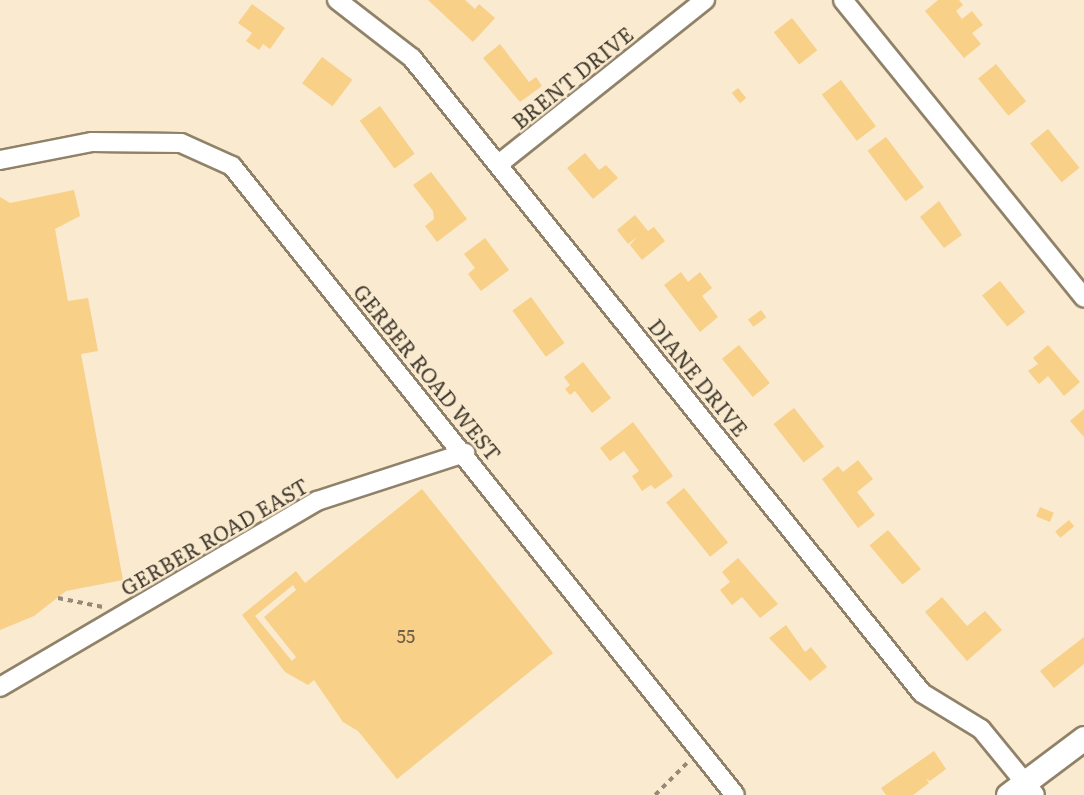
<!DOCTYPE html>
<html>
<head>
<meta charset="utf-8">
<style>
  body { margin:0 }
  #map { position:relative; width:1084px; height:795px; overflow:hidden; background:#faeacf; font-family:Literata,serif }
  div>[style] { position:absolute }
  .building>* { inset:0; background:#f8d087; transform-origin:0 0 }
  .path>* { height:3.5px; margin-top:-1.75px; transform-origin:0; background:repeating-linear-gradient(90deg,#958a78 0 5px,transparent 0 10px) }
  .roads { filter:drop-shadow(2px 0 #908269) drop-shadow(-2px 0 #908269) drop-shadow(0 2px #908269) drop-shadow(0 -2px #908269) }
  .minor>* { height:18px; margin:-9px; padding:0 9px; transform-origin:9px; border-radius:9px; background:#fff }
  .tertiary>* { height:23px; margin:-11.5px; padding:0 11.5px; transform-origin:11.5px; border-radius:11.5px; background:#fff }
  span { translate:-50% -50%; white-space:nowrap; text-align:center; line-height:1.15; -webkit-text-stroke:5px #faeacf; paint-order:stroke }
  .number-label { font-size:18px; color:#6f6046 }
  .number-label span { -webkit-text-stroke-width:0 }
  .street-label { font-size:21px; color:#413b30 }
</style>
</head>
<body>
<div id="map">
  <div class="building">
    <div style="clip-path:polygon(428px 0,465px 0,475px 9px,479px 4px,495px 18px,473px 42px)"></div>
    <div style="clip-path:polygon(938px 0,959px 0,963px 5px,956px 11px,962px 19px,972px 11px,983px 25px,972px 33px,981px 44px,964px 58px,925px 11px)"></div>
    <div style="clip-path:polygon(252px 4px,285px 28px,270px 49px,263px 44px,259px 50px,246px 41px,252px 33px,238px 23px)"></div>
    <div style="left:792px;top:18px;width:41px;height:23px;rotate:52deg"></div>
    <div style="clip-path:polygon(500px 44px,529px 82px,536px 77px,542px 86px,520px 102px,483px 58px)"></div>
    <div style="left:322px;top:57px;width:38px;height:33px;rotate:37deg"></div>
    <div style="left:996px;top:64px;width:48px;height:23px;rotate:51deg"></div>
    <div style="left:841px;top:80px;width:58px;height:24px;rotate:53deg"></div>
    <div style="left:738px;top:88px;width:13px;height:8px;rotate:51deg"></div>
    <div style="left:380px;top:106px;width:59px;height:25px;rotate:54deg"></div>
    <div style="left:1048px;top:129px;width:50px;height:23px;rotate:51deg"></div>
    <div style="left:886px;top:137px;width:63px;height:23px;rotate:53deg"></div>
    <div style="clip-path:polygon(585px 153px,599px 170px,606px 165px,618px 178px,593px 199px,567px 168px)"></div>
    <div style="clip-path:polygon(431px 172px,467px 219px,437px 242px,425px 226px,434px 219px,433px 211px,413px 185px)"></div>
    <div style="clip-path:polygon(74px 190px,80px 216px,55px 229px,68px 301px,88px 298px,98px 351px,81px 354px,123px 580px,66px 591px,34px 616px,0 630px,0 197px,10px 203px)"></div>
    <div style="clip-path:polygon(939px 201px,962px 235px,944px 248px,920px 217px)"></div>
    <div style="clip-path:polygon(635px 215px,648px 231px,654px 227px,665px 241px,642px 260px,630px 245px,637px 237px,628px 244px,617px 230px)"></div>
    <div style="clip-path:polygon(485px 238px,509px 270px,481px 291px,468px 274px,475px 268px,464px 254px)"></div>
    <div style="clip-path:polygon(681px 272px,688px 282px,700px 272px,712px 288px,702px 296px,718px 317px,700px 332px,664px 285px)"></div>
    <div style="left:1000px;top:281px;width:40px;height:23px;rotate:51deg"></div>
    <div style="left:531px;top:297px;width:57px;height:23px;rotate:54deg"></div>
    <div style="left:761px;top:310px;width:9px;height:16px;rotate:54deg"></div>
    <div style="left:739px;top:345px;width:49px;height:22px;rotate:51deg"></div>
    <div style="clip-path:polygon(1048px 345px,1080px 382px,1064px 396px,1048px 376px,1039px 384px,1028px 371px,1038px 364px,1033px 358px)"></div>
    <div style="clip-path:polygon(583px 362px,611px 398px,592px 413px,575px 391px,570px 395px,565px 389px,570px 385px,564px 377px)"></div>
    <div style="left:794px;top:408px;width:49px;height:26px;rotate:52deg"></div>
    <div style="clip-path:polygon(1084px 409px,1084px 437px,1070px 421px)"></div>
    <div style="clip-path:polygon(633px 422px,673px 476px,655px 489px,651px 485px,642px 491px,632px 476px,639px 471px,624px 451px,610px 461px,600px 448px)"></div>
    <div style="clip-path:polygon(858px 460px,873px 479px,857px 492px,875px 515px,858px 528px,822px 479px,838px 466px,843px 472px)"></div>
    <div style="left:684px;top:488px;width:70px;height:23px;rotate:51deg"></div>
    <div style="clip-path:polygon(evenodd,422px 489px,553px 653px,397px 779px,358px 731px,343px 722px,314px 680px,308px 685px,285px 672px,242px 615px,296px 571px,305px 583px,422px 489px,293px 585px,296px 590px,264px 617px,296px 657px,292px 661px,255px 616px,293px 585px)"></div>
    <div style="left:1040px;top:507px;width:15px;height:10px;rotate:23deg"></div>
    <div style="left:1069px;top:520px;width:8px;height:18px;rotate:50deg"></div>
    <div style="left:888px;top:530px;width:51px;height:24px;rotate:50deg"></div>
    <div style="clip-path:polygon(738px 558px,778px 604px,760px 618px,742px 597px,732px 605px,720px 590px,730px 582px,722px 572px)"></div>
    <div style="clip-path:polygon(942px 597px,967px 626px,985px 611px,1002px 630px,967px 661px,925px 612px)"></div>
    <div style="clip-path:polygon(786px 625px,805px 652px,811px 647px,827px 667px,810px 681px,769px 638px)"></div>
    <div style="clip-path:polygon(1084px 637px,1084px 664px,1054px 688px,1040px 671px)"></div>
    <div style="clip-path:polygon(934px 751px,946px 769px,930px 781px,926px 779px,929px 783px,913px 795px,886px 795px,881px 788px)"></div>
  </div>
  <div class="path">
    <div style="left:58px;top:598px;width:46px;rotate:11.3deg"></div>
    <div style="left:655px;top:795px;width:47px;rotate:-45deg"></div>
  </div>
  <div class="roads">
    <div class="minor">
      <div style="left:337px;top:0;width:95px;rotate:37.7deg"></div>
      <div style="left:412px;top:58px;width:814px;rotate:51.23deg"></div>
      <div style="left:922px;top:693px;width:69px;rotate:31.4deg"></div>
      <div style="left:981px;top:729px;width:85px;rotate:50.7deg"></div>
      <div style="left:843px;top:0;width:383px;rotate:51deg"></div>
      <div style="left:0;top:160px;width:94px;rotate:-11.1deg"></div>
      <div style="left:92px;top:142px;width:89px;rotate:0.6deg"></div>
      <div style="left:181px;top:143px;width:56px;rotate:24.3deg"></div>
      <div style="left:232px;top:166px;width:805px;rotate:51.35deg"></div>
      <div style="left:500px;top:163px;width:262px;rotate:-38.5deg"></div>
      <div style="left:0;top:687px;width:368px;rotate:-30.4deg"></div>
      <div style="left:317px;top:501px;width:156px;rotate:-18deg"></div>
    </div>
    <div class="tertiary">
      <div style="left:1008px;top:795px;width:95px;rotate:-36.9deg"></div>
    </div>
  </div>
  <div class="number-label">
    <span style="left:406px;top:636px">55</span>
  </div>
  <div class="street-label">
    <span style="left:572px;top:77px;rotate:-39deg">BRENT DRIVE</span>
    <span style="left:428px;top:372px;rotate:51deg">GERBER ROAD WEST</span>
    <span style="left:699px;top:377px;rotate:51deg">DIANE DRIVE</span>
    <span style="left:214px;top:536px;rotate:-30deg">GERBER ROAD EAST</span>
  </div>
</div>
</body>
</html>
